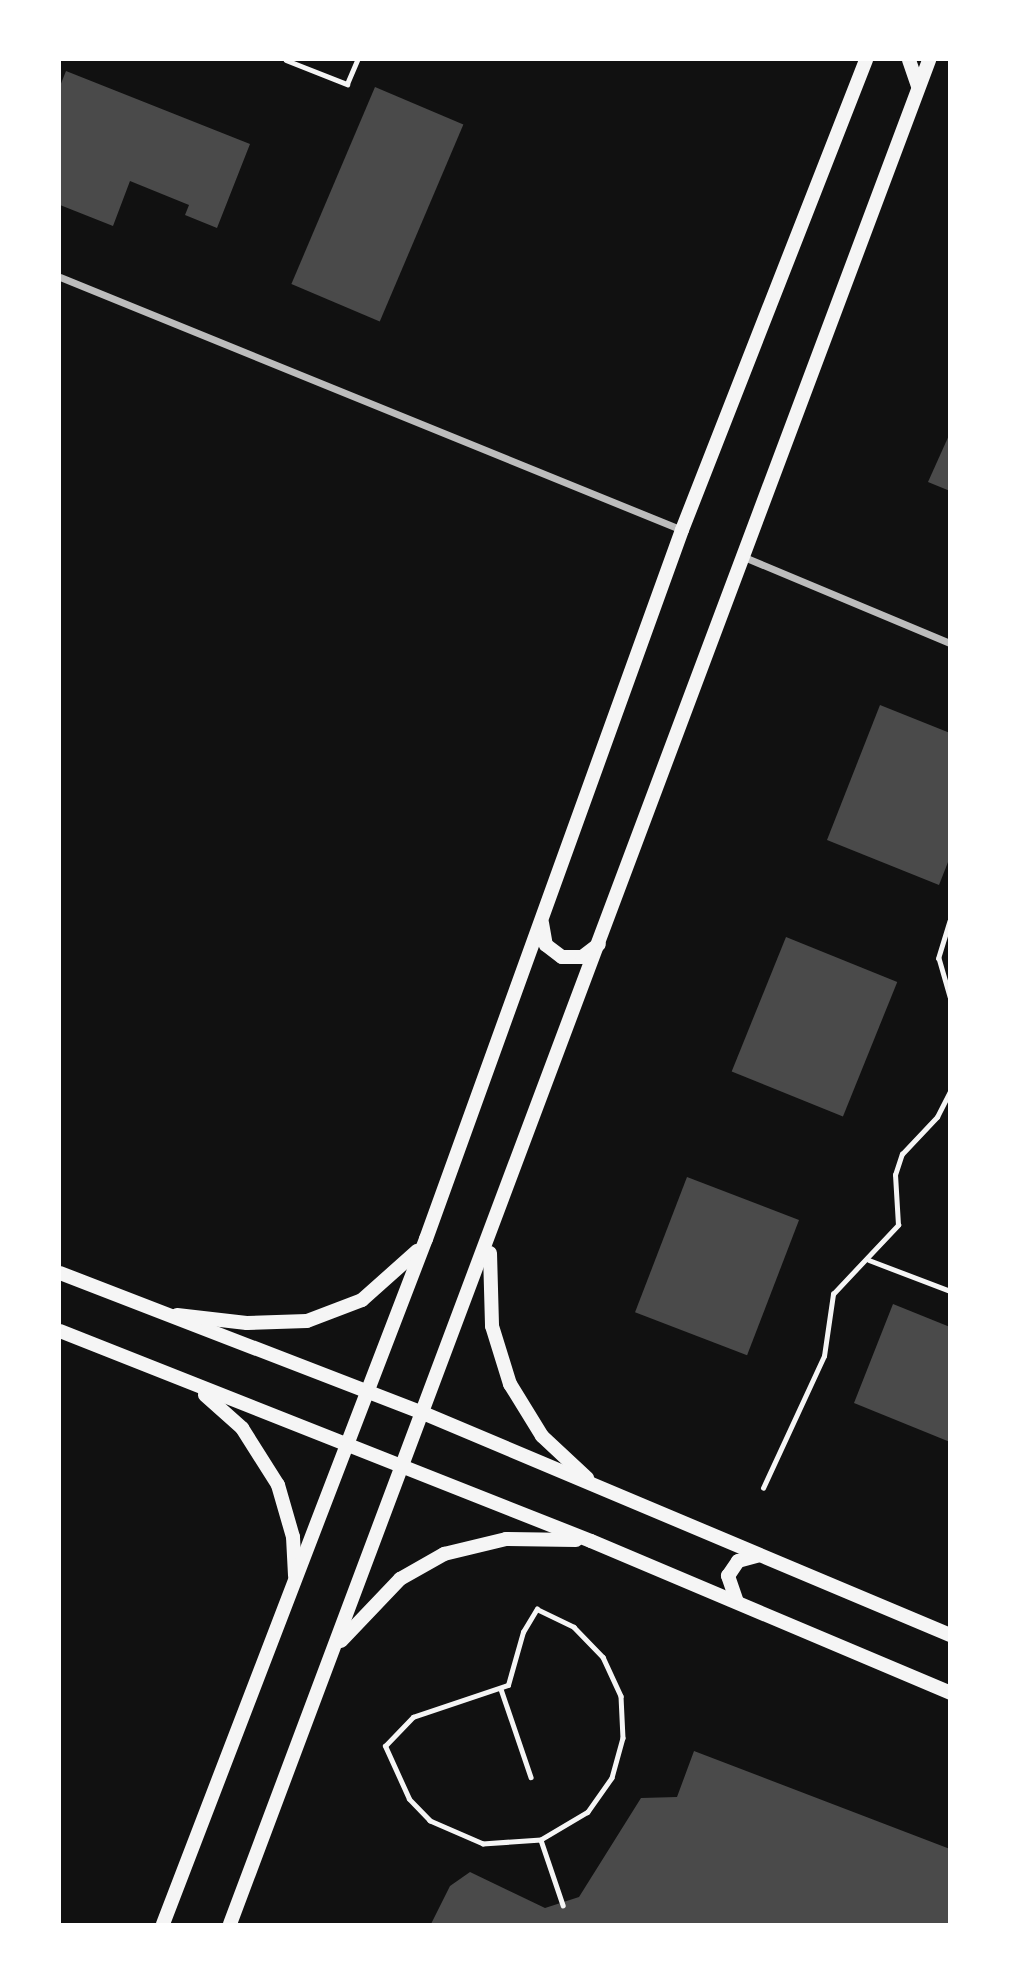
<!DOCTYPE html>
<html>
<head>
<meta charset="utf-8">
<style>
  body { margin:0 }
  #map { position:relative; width:1009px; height:1984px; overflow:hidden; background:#111; font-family:"Space Grotesk",sans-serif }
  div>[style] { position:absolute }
  .building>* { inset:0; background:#4a4a4a; transform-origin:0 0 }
  .path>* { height:4.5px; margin:-2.25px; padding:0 2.25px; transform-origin:2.25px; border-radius:2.25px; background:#f5f5f5 }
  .minor>* { height:7px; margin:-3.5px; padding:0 3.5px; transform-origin:3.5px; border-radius:3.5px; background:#bcbcbc }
  .secondary>* { height:14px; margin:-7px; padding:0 7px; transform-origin:7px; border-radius:7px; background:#f5f5f5 }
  span { translate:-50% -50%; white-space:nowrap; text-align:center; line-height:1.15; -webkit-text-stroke:5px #fff; paint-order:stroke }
  .frame { position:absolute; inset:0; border:61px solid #fff; pointer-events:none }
</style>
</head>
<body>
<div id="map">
  <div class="building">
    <div style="clip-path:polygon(66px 71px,250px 144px,217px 228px,185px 215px,189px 205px,130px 181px,113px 226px,60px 205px,60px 86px)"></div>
    <div style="left:375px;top:87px;width:96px;height:214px;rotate:23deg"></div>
    <div style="clip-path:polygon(950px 433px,950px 491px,928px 482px)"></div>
    <div style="clip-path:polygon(880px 705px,950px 733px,950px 857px,939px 885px,827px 840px)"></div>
    <div style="left:786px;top:937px;width:120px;height:145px;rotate:22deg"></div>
    <div style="left:687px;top:1177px;width:120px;height:145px;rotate:21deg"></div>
    <div style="clip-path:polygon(893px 1304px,950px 1327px,950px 1442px,854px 1403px)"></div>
    <div style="clip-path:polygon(694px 1751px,950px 1849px,950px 1924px,431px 1924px,450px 1886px,470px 1872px,545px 1908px,579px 1897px,641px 1798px,677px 1797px)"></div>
  </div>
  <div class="path">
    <div style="left:286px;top:60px;width:66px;rotate:21.5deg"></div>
    <div style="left:347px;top:84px;width:26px;rotate:-67deg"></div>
    <div style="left:950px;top:921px;width:39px;rotate:107deg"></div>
    <div style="left:939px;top:958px;width:40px;rotate:74deg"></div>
    <div style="left:869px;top:1260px;width:87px;rotate:20.9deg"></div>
    <div style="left:763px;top:1488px;width:145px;rotate:-65.2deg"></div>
    <div style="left:824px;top:1356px;width:63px;rotate:-81.7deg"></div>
    <div style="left:833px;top:1294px;width:95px;rotate:-46.7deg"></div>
    <div style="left:898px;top:1225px;width:50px;rotate:-93.4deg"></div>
    <div style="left:895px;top:1175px;width:22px;rotate:-72deg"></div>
    <div style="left:902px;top:1154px;width:51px;rotate:-46.6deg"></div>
    <div style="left:937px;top:1117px;width:28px;rotate:-63deg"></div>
    <div style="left:537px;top:1609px;width:41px;rotate:25.9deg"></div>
    <div style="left:574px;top:1627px;width:42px;rotate:46deg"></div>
    <div style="left:603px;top:1657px;width:43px;rotate:65.2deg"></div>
    <div style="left:621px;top:1696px;width:42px;rotate:87.3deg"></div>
    <div style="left:623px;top:1738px;width:41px;rotate:105.4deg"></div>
    <div style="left:612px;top:1778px;width:42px;rotate:125.2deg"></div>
    <div style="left:588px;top:1812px;width:55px;rotate:149.2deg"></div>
    <div style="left:541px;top:1840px;width:58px;rotate:176.1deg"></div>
    <div style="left:483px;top:1844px;width:58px;rotate:-156.5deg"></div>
    <div style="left:430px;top:1821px;width:30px;rotate:-134deg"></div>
    <div style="left:409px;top:1799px;width:58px;rotate:-114.4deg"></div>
    <div style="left:385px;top:1746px;width:40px;rotate:-46deg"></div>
    <div style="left:413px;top:1717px;width:100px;rotate:-18.6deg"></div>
    <div style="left:508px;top:1685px;width:55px;rotate:-74.2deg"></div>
    <div style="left:523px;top:1632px;width:27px;rotate:-59deg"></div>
    <div style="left:501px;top:1689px;width:93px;rotate:71.2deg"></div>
    <div style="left:541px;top:1840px;width:69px;rotate:71.3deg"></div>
  </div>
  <div class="minor">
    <div style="left:60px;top:277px;width:671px;rotate:22.13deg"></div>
    <div style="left:744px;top:557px;width:223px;rotate:22.7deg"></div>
  </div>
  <div class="secondary">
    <div style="left:909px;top:60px;width:28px;rotate:71deg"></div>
    <div style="left:542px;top:923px;width:22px;rotate:80deg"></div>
    <div style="left:546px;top:945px;width:20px;rotate:37deg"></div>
    <div style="left:562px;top:957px;width:20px"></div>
    <div style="left:582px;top:957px;width:21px;rotate:-37deg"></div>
    <div style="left:490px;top:1253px;width:73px;rotate:88.4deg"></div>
    <div style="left:492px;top:1326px;width:61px;rotate:72.8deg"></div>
    <div style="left:510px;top:1384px;width:61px;rotate:58.4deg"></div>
    <div style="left:542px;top:1436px;width:62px;rotate:43deg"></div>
    <div style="left:60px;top:1273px;width:389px;rotate:21.1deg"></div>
    <div style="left:423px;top:1413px;width:572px;rotate:22.84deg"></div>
    <div style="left:177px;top:1315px;width:70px;rotate:6.5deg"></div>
    <div style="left:247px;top:1323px;width:60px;rotate:-1.9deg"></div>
    <div style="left:307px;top:1321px;width:59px;rotate:-20.9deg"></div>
    <div style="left:362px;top:1300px;width:74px;rotate:-41.7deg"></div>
    <div style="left:60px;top:1331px;width:571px;rotate:21.58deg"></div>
    <div style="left:591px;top:1541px;width:390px;rotate:22.9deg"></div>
    <div style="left:205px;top:1395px;width:50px;rotate:41.7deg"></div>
    <div style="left:242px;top:1428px;width:67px;rotate:57.7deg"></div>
    <div style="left:278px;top:1485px;width:54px;rotate:73.9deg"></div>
    <div style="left:293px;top:1537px;width:39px;rotate:87deg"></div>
    <div style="left:737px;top:1602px;width:28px;rotate:-109deg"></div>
    <div style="left:728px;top:1576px;width:18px;rotate:-56deg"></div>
    <div style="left:738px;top:1561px;width:20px;rotate:-15deg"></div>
    <div style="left:341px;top:1641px;width:86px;rotate:-46.4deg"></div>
    <div style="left:400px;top:1579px;width:51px;rotate:-29.6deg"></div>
    <div style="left:444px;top:1554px;width:64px;rotate:-13.6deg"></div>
    <div style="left:506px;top:1539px;width:70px;rotate:0.8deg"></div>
    <div style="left:163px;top:1924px;width:734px;rotate:-69deg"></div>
    <div style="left:426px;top:1239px;width:754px;rotate:-70.15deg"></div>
    <div style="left:682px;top:530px;width:505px;rotate:-68.62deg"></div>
    <div style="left:230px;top:1924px;width:1991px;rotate:-69.44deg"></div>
  </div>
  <div class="frame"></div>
</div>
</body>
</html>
